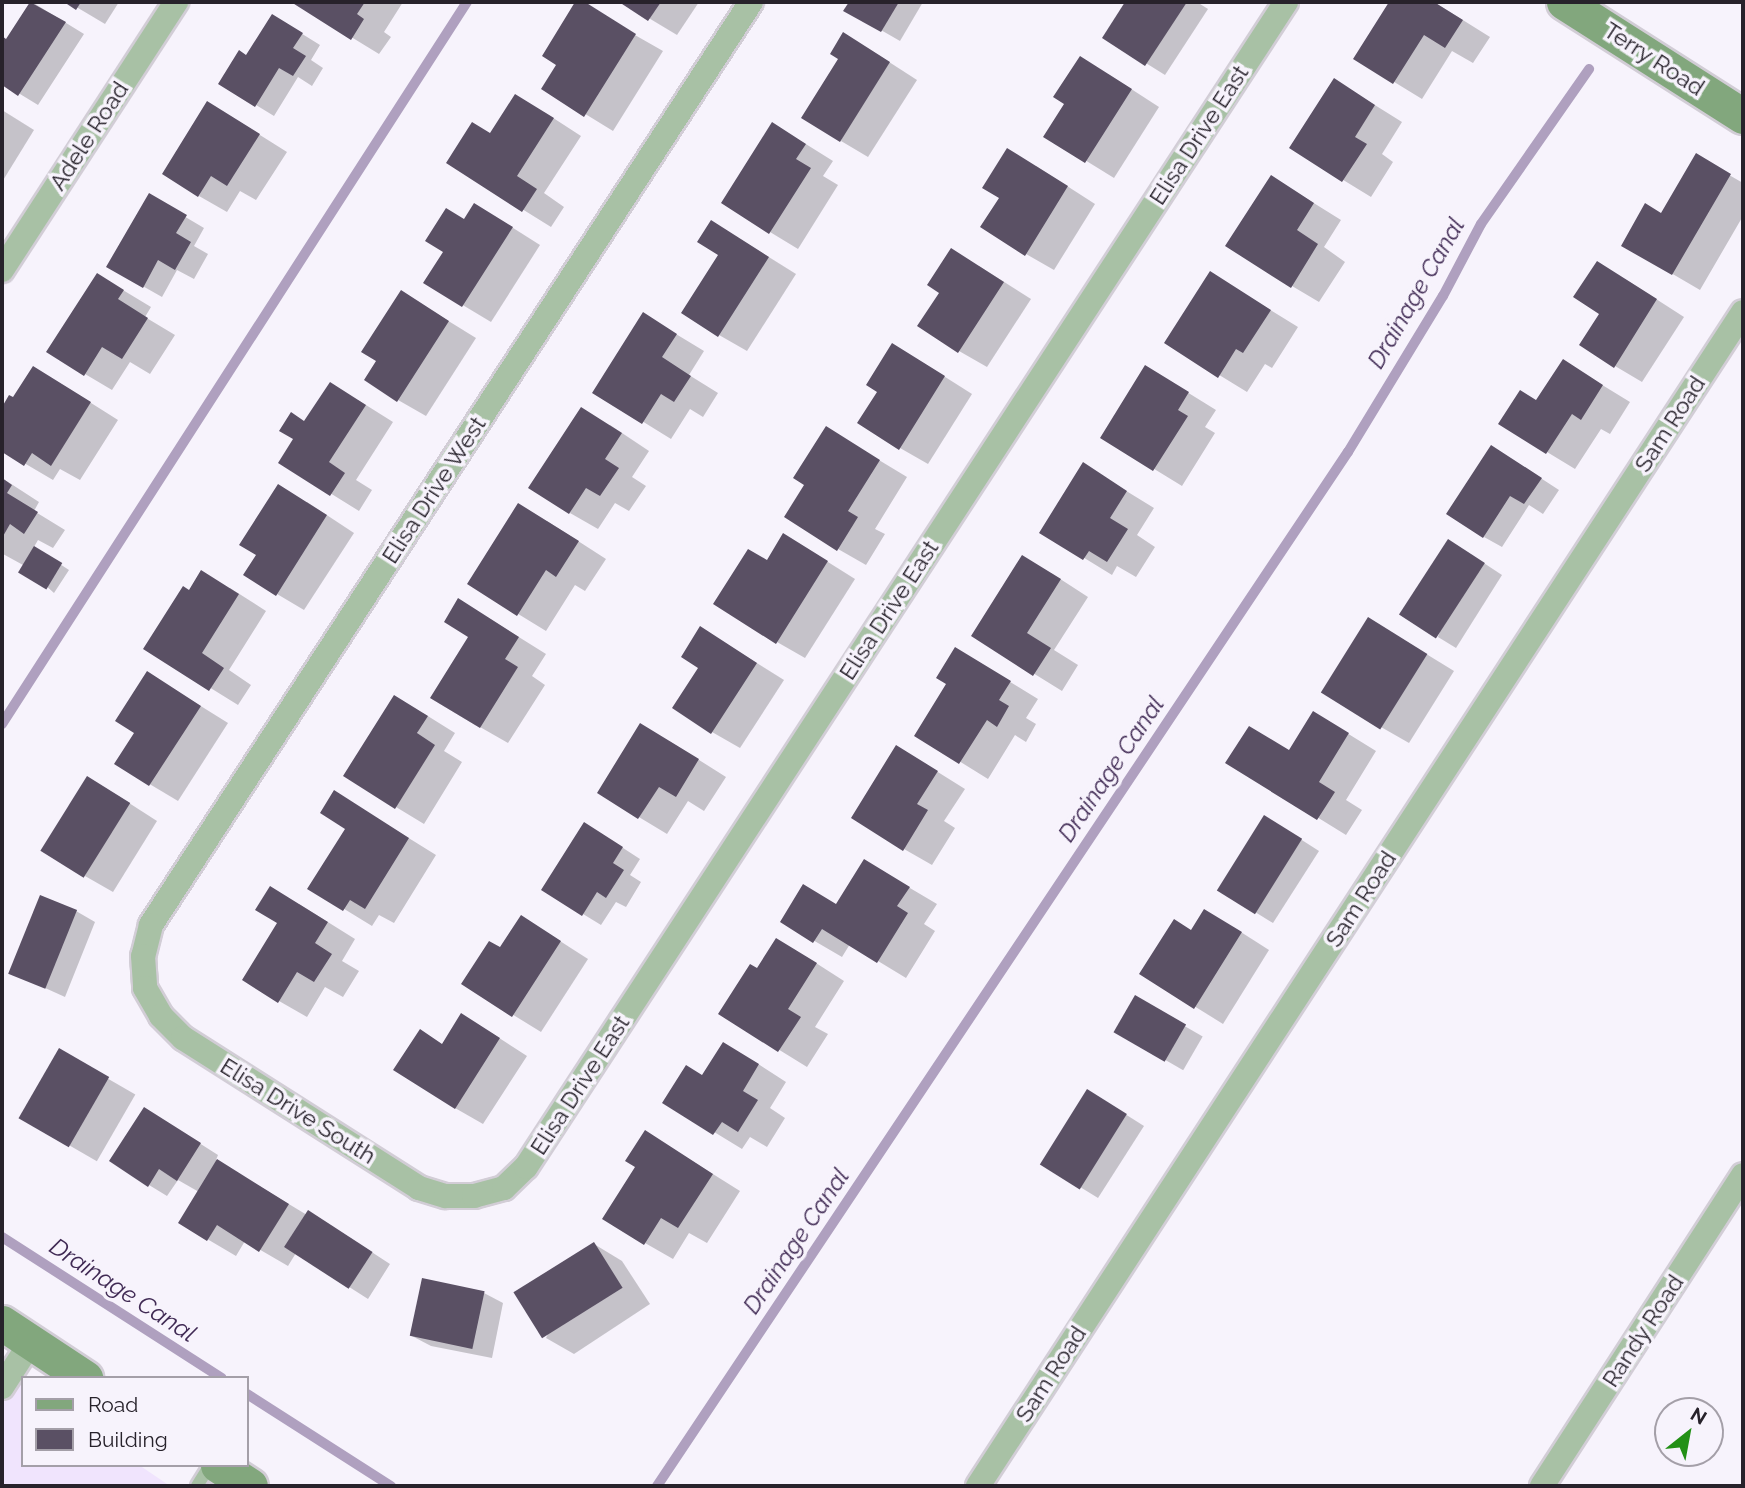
<!DOCTYPE html>
<html>
<head>
<meta charset="utf-8">
<style>
  body { margin:0 }
  #map { position:relative; width:1745px; height:1488px; overflow:hidden; background:#f7f3fc; font-family:Raleway,sans-serif }
  div>[style] { position:absolute }
  .built>* { inset:0; background:#f0e4fd }
  .shadow>* { inset:0; background:#0003; transform-origin:0 0 }
  .stream>* { height:10px; margin:-5px; padding:0 5px; transform-origin:5px; border-radius:5px; background:#afa0bf }
  .building>* { inset:0; background:#5a5064; transform-origin:0 0 }
  .roads { filter:drop-shadow(2px 0 #d2cdd6) drop-shadow(-2px 0 #d2cdd6) drop-shadow(0 2px #d2cdd6) drop-shadow(0 -2px #d2cdd6) }
  .lane>* { height:12px; margin:-6px; padding:0 6px; transform-origin:6px; border-radius:6px; background:#a8c1a5 }
  .street>* { height:24px; margin:-12px; padding:0 12px; transform-origin:12px; border-radius:12px; background:#a8c1a5 }
  .secondary>* { height:35px; margin:-17.5px; padding:0 17.5px; transform-origin:17.5px; border-radius:17.5px; background:#82a77d }
  span { translate:-50% -50%; white-space:nowrap; text-align:center; line-height:1.15; -webkit-text-stroke:7px #f7f3fc; paint-order:stroke }
  .street-label { font-size:23px; color:#27222b }
  .water-label { font-size:24px; color:#402a54; font-style:italic }
  .frame { position:absolute; inset:0; border:4px solid #27222b; pointer-events:none }
  .legend { position:absolute; left:21px; top:1376px; width:228px; height:91px; box-sizing:border-box; background:#f7f3fc; border:2px solid #a49fa8; margin:0; padding:9px 12px; list-style:none; font-size:21px; color:#27222b }
  .legend li { display:flex; align-items:center; gap:14px; height:35px }
  .legend b { width:35px; border:2px solid #a49fa8 }
  .north { position:absolute; left:1654px; top:1397px; width:70px; height:70px; box-sizing:border-box; background:#f7f3fc; border:2px solid #a49fa8; border-radius:50%; rotate:31deg; font-size:19px; font-weight:700; line-height:28px; text-align:center; color:#27222b }
  .north::after { content:''; display:block; margin:auto; width:24px; height:32px; background:#239016; clip-path:polygon(50% 0,100% 100%,50% 72%,0 100%) }
</style>
</head>
<body>
<div id="map">
  <div class="built">
    <div style="clip-path:polygon(2px 1372px,23px 1386px,23px 1465px,139px 1465px,170px 1486px,2px 1486px)"></div>
  </div>
  <div class="shadow">
    <div style="clip-path:polygon(32px 2px,84px 34px,38px 105px,2px 83px,2px 38px,7px 41px)"></div>
    <div style="clip-path:polygon(68px 2px,119px 2px,105px 24px)"></div>
    <div style="clip-path:polygon(294px 2px,403px 2px,384px 32px,391px 37px,379px 54px)"></div>
    <div style="clip-path:polygon(577px 2px,663px 51px,613px 131px,543px 88px,558px 64px,544px 55px)"></div>
    <div style="clip-path:polygon(622px 2px,699px 2px,677px 35px)"></div>
    <div style="clip-path:polygon(851px 2px,923px 2px,900px 41px,846px 10px)"></div>
    <div style="clip-path:polygon(1127px 2px,1197px 2px,1208px 9px,1165px 75px,1104px 37px)"></div>
    <div style="clip-path:polygon(1391px 2px,1434px 2px,1490px 37px,1473px 63px,1452px 51px,1422px 99px,1355px 58px)"></div>
    <div style="clip-path:polygon(291px 27px,320px 45px,311px 60px,323px 68px,312px 86px,298px 77px,274px 116px,256px 105px,247px 57px)"></div>
    <div style="clip-path:polygon(872px 51px,917px 80px,868px 157px,841px 141px)"></div>
    <div style="clip-path:polygon(1108px 74px,1159px 107px,1114px 178px,1046px 136px)"></div>
    <div style="clip-path:polygon(1362px 97px,1402px 122px,1382px 154px,1393px 162px,1371px 197px,1291px 148px)"></div>
    <div style="clip-path:polygon(2px 110px,34px 130px,2px 182px)"></div>
    <div style="clip-path:polygon(544px 112px,581px 136px,544px 193px,564px 207px,551px 227px,448px 163px,491px 135px)"></div>
    <div style="clip-path:polygon(236px 120px,287px 152px,256px 200px,240px 191px,227px 212px,199px 196px)"></div>
    <div style="clip-path:polygon(801px 141px,833px 161px,823px 176px,838px 185px,798px 249px,770px 232px)"></div>
    <div style="clip-path:polygon(1696px 156px,1743px 183px,1743px 216px,1700px 290px,1623px 245px,1662px 215px)"></div>
    <div style="clip-path:polygon(1036px 166px,1095px 204px,1054px 270px,1026px 254px,1001px 197px)"></div>
    <div style="clip-path:polygon(1272px 177px,1341px 220px,1324px 247px,1345px 262px,1319px 302px,1292px 286px)"></div>
    <div style="clip-path:polygon(150px 196px,204px 228px,194px 246px,208px 254px,194px 279px,177px 270px,162px 297px,109px 267px)"></div>
    <div style="clip-path:polygon(465px 220px,502px 221px,540px 245px,491px 322px,426px 283px)"></div>
    <div style="clip-path:polygon(740px 239px,796px 274px,747px 351px,719px 335px)"></div>
    <div style="clip-path:polygon(979px 266px,1031px 299px,987px 367px,959px 351px,941px 292px)"></div>
    <div style="clip-path:polygon(98px 275px,151px 307px,145px 317px,175px 335px,150px 374px,130px 362px,112px 390px,85px 374px)"></div>
    <div style="clip-path:polygon(1625px 279px,1684px 317px,1642px 382px,1615px 366px,1602px 313px)"></div>
    <div style="clip-path:polygon(1238px 290px,1298px 327px,1272px 368px,1265px 364px,1247px 392px,1167px 343px)"></div>
    <div style="clip-path:polygon(429px 309px,476px 338px,426px 416px,398px 400px)"></div>
    <div style="clip-path:polygon(671px 331px,704px 351px,689px 375px,718px 393px,703px 417px,690px 409px,671px 439px,595px 392px)"></div>
    <div style="clip-path:polygon(920px 361px,972px 394px,928px 464px,900px 448px,880px 391px)"></div>
    <div style="clip-path:polygon(1563px 361px,1630px 402px,1610px 434px,1601px 429px,1575px 469px,1501px 424px,1537px 402px)"></div>
    <div style="clip-path:polygon(61px 384px,118px 420px,80px 480px,60px 469px,53px 480px,2px 450px,2px 410px,10px 397px,14px 400px)"></div>
    <div style="clip-path:polygon(1174px 384px,1216px 410px,1205px 427px,1215px 433px,1182px 486px,1102px 437px)"></div>
    <div style="clip-path:polygon(358px 400px,393px 422px,356px 480px,372px 490px,359px 511px,280px 462px,305px 423px)"></div>
    <div style="clip-path:polygon(610px 425px,649px 451px,632px 477px,646px 486px,629px 511px,615px 503px,598px 529px,570px 513px)"></div>
    <div style="clip-path:polygon(854px 445px,907px 477px,875px 529px,885px 534px,866px 565px,838px 549px,807px 484px)"></div>
    <div style="clip-path:polygon(1510px 458px,1559px 490px,1543px 514px,1529px 505px,1502px 547px,1484px 537px)"></div>
    <div style="clip-path:polygon(1084px 465px,1154px 508px,1137px 535px,1155px 547px,1136px 577px,1117px 566px,1112px 575px,1042px 532px)"></div>
    <div style="clip-path:polygon(2px 478px,39px 502px,34px 511px,65px 530px,53px 548px,38px 540px,34px 547px,69px 570px,54px 593px,23px 565px,3px 554px,2px 557px)"></div>
    <div style="clip-path:polygon(307px 502px,354px 533px,304px 610px,277px 594px,258px 555px)"></div>
    <div style="clip-path:polygon(547px 521px,606px 559px,585px 591px,575px 585px,546px 631px,469px 584px)"></div>
    <div style="clip-path:polygon(812px 552px,855px 579px,805px 658px,777px 642px)"></div>
    <div style="clip-path:polygon(1467px 552px,1502px 575px,1456px 648px,1438px 637px)"></div>
    <div style="clip-path:polygon(1051px 573px,1088px 597px,1054px 650px,1078px 665px,1062px 691px,973px 636px)"></div>
    <div style="clip-path:polygon(230px 588px,266px 611px,229px 670px,251px 685px,238px 705px,146px 648px,190px 592px)"></div>
    <div style="clip-path:polygon(487px 617px,546px 654px,532px 676px,545px 685px,508px 743px,480px 727px)"></div>
    <div style="clip-path:polygon(701px 628px,784px 680px,740px 748px,712px 732px)"></div>
    <div style="clip-path:polygon(1397px 636px,1454px 671px,1409px 743px,1381px 727px)"></div>
    <div style="clip-path:polygon(984px 666px,1038px 699px,1026px 718px,1036px 724px,1026px 742px,1015px 735px,988px 779px,917px 735px)"></div>
    <div style="clip-path:polygon(175px 690px,228px 723px,178px 801px,116px 764px)"></div>
    <div style="clip-path:polygon(423px 713px,455px 733px,444px 751px,462px 762px,424px 824px,396px 807px)"></div>
    <div style="clip-path:polygon(1342px 730px,1376px 751px,1346px 800px,1362px 810px,1346px 835px,1228px 762px,1290px 752px)"></div>
    <div style="clip-path:polygon(669px 741px,726px 777px,704px 811px,688px 801px,667px 834px,599px 793px)"></div>
    <div style="clip-path:polygon(925px 764px,965px 789px,944px 821px,955px 828px,932px 865px,904px 849px)"></div>
    <div style="clip-path:polygon(115px 794px,157px 821px,113px 892px,85px 876px)"></div>
    <div style="clip-path:polygon(362px 809px,436px 855px,394px 923px,379px 915px,372px 926px,310px 888px)"></div>
    <div style="clip-path:polygon(1283px 828px,1319px 851px,1273px 923px,1255px 912px)"></div>
    <div style="clip-path:polygon(603px 835px,640px 859px,630px 875px,641px 882px,626px 907px,616px 902px,601px 925px,583px 914px)"></div>
    <div style="clip-path:polygon(893px 878px,937px 904px,924px 924px,935px 931px,906px 978px,850px 944px,842px 957px,782px 922px,837px 906px)"></div>
    <div style="clip-path:polygon(299px 904px,355px 939px,342px 961px,359px 971px,343px 997px,325px 987px,307px 1017px,279px 1001px)"></div>
    <div style="clip-path:polygon(76px 911px,95px 922px,65px 997px,12px 973px)"></div>
    <div style="clip-path:polygon(1233px 927px,1269px 950px,1223px 1024px,1141px 973px,1192px 932px)"></div>
    <div style="clip-path:polygon(549px 934px,588px 959px,541px 1032px,463px 984px,501px 949px)"></div>
    <div style="clip-path:polygon(805px 956px,844px 981px,815px 1027px,828px 1034px,807px 1067px,721px 1014px,758px 970px)"></div>
    <div style="left:1136px;top:998px;width:77px;height:39px;rotate:30deg"></div>
    <div style="clip-path:polygon(420px 1031px,443px 1045px,490px 1032px,527px 1056px,483px 1124px,455px 1108px)"></div>
    <div style="left:60px;top:1051px;width:87px;height:77px;rotate:30deg"></div>
    <div style="clip-path:polygon(752px 1060px,786px 1082px,770px 1108px,785px 1118px,767px 1147px,750px 1137px,742px 1149px,665px 1102px,703px 1077px)"></div>
    <div style="clip-path:polygon(1106px 1102px,1144px 1126px,1098px 1198px,1041px 1163px)"></div>
    <div style="clip-path:polygon(163px 1120px,218px 1155px,216px 1160px,307px 1215px,327px 1223px,390px 1264px,368px 1299px,296px 1253px,288px 1266px,245px 1241px,236px 1256px,180px 1223px,199px 1192px,178px 1180px,167px 1196px,149px 1185px)"></div>
    <div style="clip-path:polygon(673px 1149px,740px 1191px,707px 1243px,689px 1233px,673px 1259px,645px 1243px)"></div>
    <div style="clip-path:polygon(594px 1244px,622px 1261px,650px 1304px,574px 1354px,546px 1338px)"></div>
    <div style="clip-path:polygon(484px 1293px,503px 1303px,492px 1358px,431px 1346px,412px 1336px)"></div>
  </div>
  <div class="stream">
    <div style="left:2px;top:724px;width:859px;rotate:-57.22deg"></div>
    <div style="left:2px;top:1237px;width:261px;rotate:32.7deg"></div>
    <div style="left:247px;top:1394px;width:171px;rotate:32.6deg"></div>
    <div style="left:657px;top:1486px;width:1244px;rotate:-56.25deg"></div>
    <div style="left:1348px;top:452px;width:183px;rotate:-58.7deg"></div>
    <div style="left:1443px;top:296px;width:81px;rotate:-62.2deg"></div>
    <div style="left:1481px;top:224px;width:189px;rotate:-55.1deg"></div>
  </div>
  <div class="building">
    <div style="clip-path:polygon(30px 2px,66px 22px,18px 96px,2px 85px,2px 36px,6px 39px)"></div>
    <div style="clip-path:polygon(64px 2px,81px 2px,76px 10px)"></div>
    <div style="clip-path:polygon(291px 2px,365px 2px,357px 14px,364px 19px,351px 40px)"></div>
    <div style="clip-path:polygon(575px 2px,585px 2px,636px 34px,584px 117px,541px 89px,556px 65px,542px 56px)"></div>
    <div style="clip-path:polygon(619px 2px,661px 2px,648px 21px)"></div>
    <div style="clip-path:polygon(849px 2px,899px 2px,881px 32px,843px 11px)"></div>
    <div style="clip-path:polygon(1125px 2px,1187px 2px,1145px 66px,1102px 38px)"></div>
    <div style="clip-path:polygon(1389px 2px,1434px 2px,1463px 20px,1445px 48px,1424px 35px,1393px 84px,1353px 59px)"></div>
    <div style="clip-path:polygon(272px 14px,303px 33px,293px 48px,306px 56px,293px 76px,279px 68px,255px 107px,218px 84px,239px 50px,246px 55px)"></div>
    <div style="clip-path:polygon(843px 32px,890px 62px,840px 142px,801px 118px,838px 59px,830px 54px)"></div>
    <div style="clip-path:polygon(1080px 56px,1132px 89px,1085px 163px,1043px 137px,1064px 104px,1053px 97px)"></div>
    <div style="clip-path:polygon(1334px 78px,1375px 105px,1355px 137px,1367px 144px,1342px 182px,1289px 148px)"></div>
    <div style="clip-path:polygon(515px 94px,554px 118px,517px 176px,537px 189px,522px 212px,446px 163px,472px 122px,490px 133px)"></div>
    <div style="clip-path:polygon(207px 101px,260px 134px,227px 186px,211px 176px,198px 197px,162px 174px)"></div>
    <div style="clip-path:polygon(772px 122px,806px 144px,796px 159px,811px 168px,769px 234px,721px 203px)"></div>
    <div style="clip-path:polygon(1007px 148px,1068px 186px,1025px 256px,980px 227px,999px 198px,982px 188px)"></div>
    <div style="clip-path:polygon(1696px 153px,1731px 174px,1672px 275px,1621px 246px,1645px 203px,1661px 213px)"></div>
    <div style="clip-path:polygon(1271px 175px,1314px 203px,1297px 230px,1318px 244px,1291px 288px,1225px 246px)"></div>
    <div style="clip-path:polygon(149px 193px,187px 215px,176px 233px,191px 242px,175px 270px,158px 260px,143px 288px,106px 267px)"></div>
    <div style="clip-path:polygon(474px 203px,513px 227px,462px 307px,423px 283px,443px 252px,425px 241px,446px 208px,464px 219px)"></div>
    <div style="clip-path:polygon(711px 220px,769px 257px,718px 337px,681px 313px,718px 255px,697px 242px)"></div>
    <div style="clip-path:polygon(951px 248px,1004px 282px,958px 353px,917px 326px,939px 293px,927px 285px)"></div>
    <div style="clip-path:polygon(1597px 261px,1657px 299px,1614px 368px,1579px 345px,1599px 314px,1573px 297px)"></div>
    <div style="clip-path:polygon(1210px 271px,1271px 310px,1243px 353px,1236px 349px,1218px 378px,1164px 343px)"></div>
    <div style="clip-path:polygon(97px 273px,124px 290px,118px 299px,148px 318px,122px 359px,102px 347px,84px 376px,46px 352px)"></div>
    <div style="clip-path:polygon(401px 290px,449px 321px,397px 402px,364px 380px,376px 361px,361px 352px)"></div>
    <div style="clip-path:polygon(643px 312px,677px 334px,662px 357px,691px 376px,674px 402px,661px 394px,642px 424px,592px 393px)"></div>
    <div style="clip-path:polygon(892px 343px,945px 376px,899px 450px,857px 423px,877px 392px,866px 385px)"></div>
    <div style="clip-path:polygon(1563px 359px,1603px 385px,1581px 420px,1572px 414px,1546px 454px,1498px 424px,1520px 390px,1536px 400px)"></div>
    <div style="clip-path:polygon(1145px 365px,1189px 392px,1178px 410px,1188px 416px,1153px 471px,1100px 438px)"></div>
    <div style="clip-path:polygon(33px 366px,91px 402px,51px 466px,32px 453px,24px 466px,2px 452px,2px 407px,9px 395px,13px 397px)"></div>
    <div style="clip-path:polygon(330px 382px,366px 405px,329px 462px,345px 473px,330px 496px,278px 463px,293px 439px,279px 431px,291px 412px,304px 421px)"></div>
    <div style="clip-path:polygon(581px 407px,622px 433px,605px 459px,619px 468px,600px 496px,586px 488px,569px 514px,528px 488px)"></div>
    <div style="clip-path:polygon(826px 426px,880px 460px,848px 511px,858px 517px,837px 551px,784px 517px,804px 485px,793px 478px)"></div>
    <div style="clip-path:polygon(1491px 445px,1542px 478px,1524px 504px,1510px 496px,1483px 538px,1446px 514px)"></div>
    <div style="clip-path:polygon(1083px 462px,1127px 491px,1110px 518px,1128px 529px,1107px 562px,1089px 551px,1083px 560px,1039px 533px)"></div>
    <div style="clip-path:polygon(2px 478px,12px 485px,7px 493px,38px 512px,24px 534px,10px 524px,2px 538px)"></div>
    <div style="clip-path:polygon(278px 484px,327px 515px,276px 596px,243px 575px,256px 555px,239px 545px)"></div>
    <div style="clip-path:polygon(518px 503px,579px 541px,556px 577px,546px 570px,517px 616px,467px 584px)"></div>
    <div style="clip-path:polygon(783px 533px,828px 561px,776px 644px,713px 604px,748px 549px,767px 560px)"></div>
    <div style="left:1448px;top:539px;width:44px;height:90px;rotate:33deg"></div>
    <div style="left:34px;top:546px;width:33px;height:31px;rotate:31deg"></div>
    <div style="clip-path:polygon(1022px 555px,1061px 579px,1027px 633px,1051px 648px,1033px 676px,971px 636px)"></div>
    <div style="clip-path:polygon(201px 570px,239px 594px,202px 653px,224px 668px,209px 691px,143px 649px,183px 586px,189px 590px)"></div>
    <div style="clip-path:polygon(458px 598px,519px 637px,505px 659px,518px 667px,480px 728px,430px 698px,468px 637px,444px 622px)"></div>
    <div style="left:1368px;top:617px;width:70px;height:89px;rotate:32deg"></div>
    <div style="clip-path:polygon(700px 626px,757px 663px,711px 734px,672px 708px,698px 668px,681px 657px)"></div>
    <div style="clip-path:polygon(955px 647px,1011px 681px,999px 700px,1009px 706px,997px 727px,987px 720px,959px 764px,914px 736px,946px 684px,936px 678px)"></div>
    <div style="clip-path:polygon(147px 671px,201px 706px,149px 786px,114px 764px,134px 733px,115px 721px)"></div>
    <div style="clip-path:polygon(394px 695px,428px 716px,417px 733px,435px 745px,395px 809px,343px 776px)"></div>
    <div style="clip-path:polygon(1313px 711px,1349px 733px,1319px 782px,1335px 792px,1317px 820px,1225px 763px,1249px 726px,1289px 750px)"></div>
    <div style="clip-path:polygon(640px 723px,699px 759px,676px 797px,659px 787px,638px 819px,597px 793px)"></div>
    <div style="clip-path:polygon(896px 745px,938px 771px,917px 804px,928px 810px,903px 851px,851px 818px)"></div>
    <div style="left:87px;top:776px;width:51px;height:88px;rotate:32deg"></div>
    <div style="clip-path:polygon(334px 790px,409px 838px,365px 909px,350px 900px,343px 911px,307px 889px,345px 829px,320px 813px)"></div>
    <div style="left:1264px;top:815px;width:45px;height:89px;rotate:32deg"></div>
    <div style="clip-path:polygon(584px 822px,623px 847px,613px 863px,624px 870px,606px 898px,597px 892px,582px 916px,541px 890px)"></div>
    <div style="clip-path:polygon(864px 859px,910px 887px,897px 906px,908px 913px,877px 963px,822px 929px,813px 943px,780px 922px,803px 884px,836px 904px)"></div>
    <div style="clip-path:polygon(270px 886px,328px 922px,315px 943px,332px 954px,314px 982px,297px 972px,278px 1003px,242px 980px,277px 923px,255px 910px)"></div>
    <div style="left:40px;top:895px;width:40px;height:85px;rotate:22deg"></div>
    <div style="clip-path:polygon(1204px 909px,1242px 932px,1194px 1009px,1139px 974px,1174px 919px,1191px 930px)"></div>
    <div style="clip-path:polygon(521px 915px,561px 941px,512px 1017px,461px 984px,489px 941px,500px 947px)"></div>
    <div style="clip-path:polygon(776px 938px,817px 963px,788px 1009px,801px 1017px,778px 1052px,718px 1014px,750px 964px,757px 968px)"></div>
    <div style="left:1135px;top:995px;width:59px;height:43px;rotate:30deg"></div>
    <div style="clip-path:polygon(461px 1013px,500px 1038px,455px 1109px,393px 1070px,420px 1029px,442px 1044px)"></div>
    <div style="clip-path:polygon(723px 1042px,759px 1064px,743px 1091px,758px 1100px,738px 1132px,722px 1122px,713px 1135px,662px 1103px,686px 1065px,702px 1075px)"></div>
    <div style="left:59px;top:1048px;width:58px;height:81px;rotate:30deg"></div>
    <div style="left:1087px;top:1089px;width:47px;height:89px;rotate:32deg"></div>
    <div style="clip-path:polygon(144px 1107px,201px 1143px,177px 1181px,159px 1169px,148px 1187px,109px 1161px)"></div>
    <div style="clip-path:polygon(645px 1130px,713px 1174px,678px 1228px,661px 1218px,644px 1245px,602px 1219px,635px 1167px,625px 1161px)"></div>
    <div style="clip-path:polygon(217px 1159px,289px 1204px,259px 1252px,217px 1225px,207px 1241px,178px 1223px)"></div>
    <div style="left:308px;top:1210px;width:77px;height:44px;rotate:33deg"></div>
    <div style="left:594px;top:1242px;width:54px;height:95px;rotate:58deg"></div>
    <div style="left:422px;top:1278px;width:64px;height:59px;rotate:12deg"></div>
  </div>
  <div class="roads">
    <div class="lane">
      <div style="left:197px;top:1486px;width:25px;rotate:-58deg"></div>
    </div>
    <div class="street">
      <div style="left:751px;top:2px;width:1101px;rotate:123.03deg"></div>
      <div style="left:151px;top:925px;width:32px;rotate:104deg"></div>
      <div style="left:143px;top:956px;width:32px;rotate:86deg"></div>
      <div style="left:145px;top:988px;width:32px;rotate:60deg"></div>
      <div style="left:161px;top:1016px;width:31px;rotate:45deg"></div>
      <div style="left:183px;top:1038px;width:280px;rotate:32.4deg"></div>
      <div style="left:419px;top:1188px;width:28px;rotate:17deg"></div>
      <div style="left:446px;top:1196px;width:28px"></div>
      <div style="left:474px;top:1196px;width:31px;rotate:-15deg"></div>
      <div style="left:504px;top:1188px;width:30px;rotate:-44deg"></div>
      <div style="left:526px;top:1167px;width:1391px;rotate:-56.88deg"></div>
      <div style="left:2px;top:270px;width:320px;rotate:-57deg"></div>
      <div style="left:2px;top:1387px;width:54px;rotate:-57.2deg"></div>
      <div style="left:978px;top:1486px;width:1401px;rotate:-56.91deg"></div>
      <div style="left:1542px;top:1486px;width:370px;rotate:-57.1deg"></div>
    </div>
    <div class="secondary">
      <div style="left:1564px;top:2px;width:212px;rotate:32.5deg"></div>
      <div style="left:2px;top:1323px;width:100px;rotate:33.5deg"></div>
      <div style="left:218px;top:1465px;width:38px;rotate:33deg"></div>
    </div>
  </div>
  <div class="street-label">
    <span style="left:1654px;top:59px;rotate:33deg">Terry Road</span>
    <span style="left:1199px;top:135px;rotate:-57deg">Elisa Drive East</span>
    <span style="left:89px;top:136px;rotate:-57deg">Adele Road</span>
    <span style="left:1670px;top:424px;rotate:-57deg">Sam Road</span>
    <span style="left:434px;top:490px;rotate:-57deg">Elisa Drive West</span>
    <span style="left:889px;top:610px;rotate:-57deg">Elisa Drive East</span>
    <span style="left:1361px;top:899px;rotate:-57deg">Sam Road</span>
    <span style="left:580px;top:1085px;rotate:-57deg">Elisa Drive East</span>
    <span style="left:298px;top:1111px;rotate:32deg">Elisa Drive South</span>
    <span style="left:1643px;top:1331px;rotate:-57deg">Randy Road</span>
    <span style="left:1051px;top:1374px;rotate:-57deg">Sam Road</span>
  </div>
  <div class="water-label">
    <span style="left:1416px;top:293px;rotate:-60deg">Drainage Canal</span>
    <span style="left:1111px;top:769px;rotate:-56deg">Drainage Canal</span>
    <span style="left:796px;top:1241px;rotate:-56deg">Drainage Canal</span>
    <span style="left:123px;top:1290px;rotate:33deg">Drainage Canal</span>
  </div>
  <div class="frame"></div>
  <ul class="legend">
  <li><b style="height:9px;background:#82a77d"></b>Road</li>
  <li><b style="height:19px;background:#5a5064"></b>Building</li>
  </ul>
  <div class="north">N</div>
</div>
</body>
</html>
